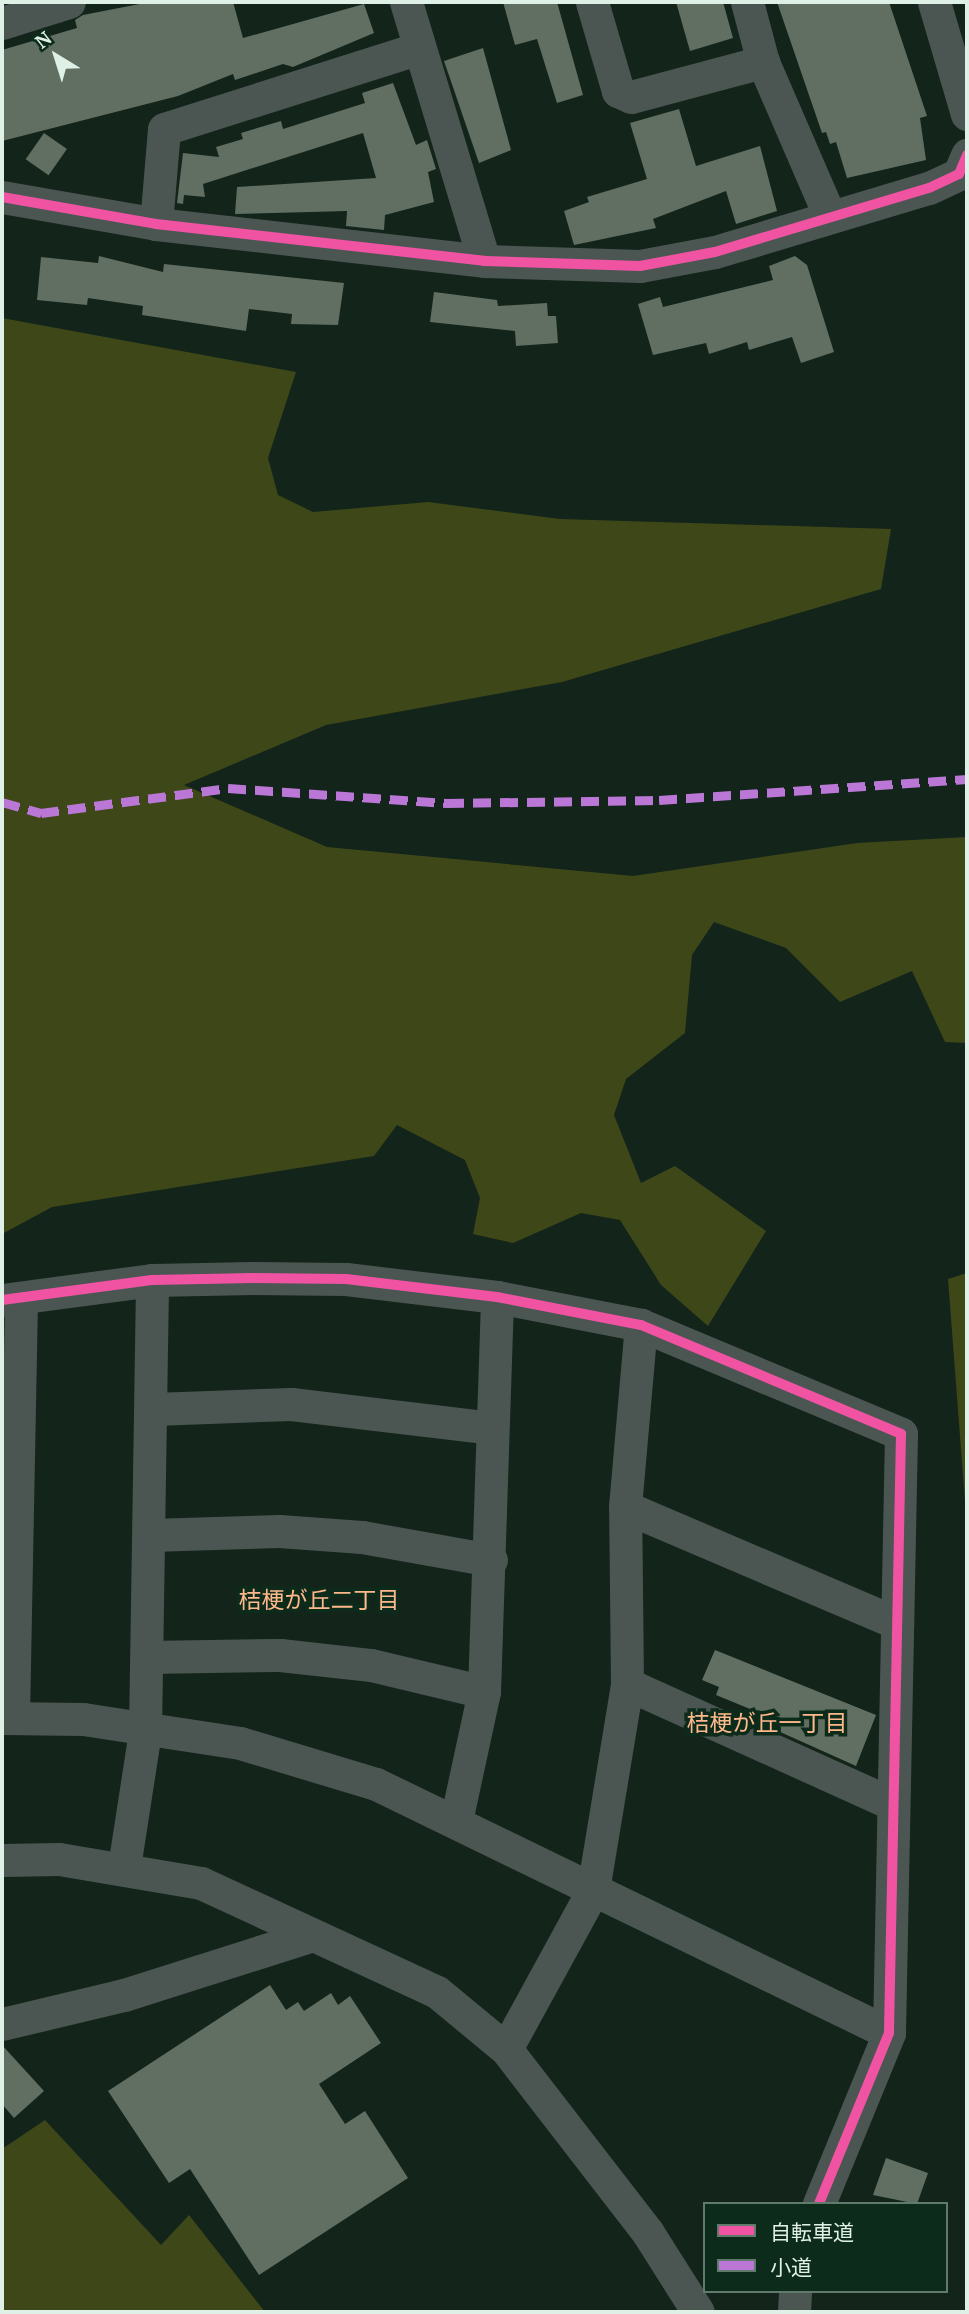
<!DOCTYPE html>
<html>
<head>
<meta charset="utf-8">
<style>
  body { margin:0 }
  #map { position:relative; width:969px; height:2314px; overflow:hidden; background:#13241b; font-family:"PT Serif","Noto Sans JP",serif }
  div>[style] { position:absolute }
  .green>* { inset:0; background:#3e4718 }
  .building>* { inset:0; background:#606f61; transform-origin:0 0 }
  .minor>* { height:33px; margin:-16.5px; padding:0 16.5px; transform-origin:16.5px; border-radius:16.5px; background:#4b5653 }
  .quiet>* { height:9px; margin-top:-4.5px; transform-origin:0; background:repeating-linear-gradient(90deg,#ba77d6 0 18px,transparent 0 27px) }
  .cycleway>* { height:10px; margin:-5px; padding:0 5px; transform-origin:5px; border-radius:5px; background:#f153a3 }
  span { translate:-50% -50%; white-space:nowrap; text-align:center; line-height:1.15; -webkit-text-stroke:7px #0c2b1b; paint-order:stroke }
  .neighbourhood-label { font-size:23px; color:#fdb88b }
  .frame { position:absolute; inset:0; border:4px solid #dff1e6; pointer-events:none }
  .legend { position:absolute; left:703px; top:2202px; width:245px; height:91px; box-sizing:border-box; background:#0c2b1b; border:2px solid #607a6c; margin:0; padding:9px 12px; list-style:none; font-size:21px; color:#dff1e6 }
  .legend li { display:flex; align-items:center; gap:14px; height:35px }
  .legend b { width:35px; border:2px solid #607a6c }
  .north { position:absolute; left:21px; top:21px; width:70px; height:70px; -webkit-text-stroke:5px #0c2b1b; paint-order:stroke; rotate:322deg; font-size:19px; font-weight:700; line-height:28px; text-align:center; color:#dff1e6 }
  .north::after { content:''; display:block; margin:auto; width:24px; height:32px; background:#dff1e6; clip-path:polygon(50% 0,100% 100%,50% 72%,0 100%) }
</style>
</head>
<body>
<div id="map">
  <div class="green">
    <div style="clip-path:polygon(2px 318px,296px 372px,268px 458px,278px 495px,313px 512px,428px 502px,560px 519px,891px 529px,881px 589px,562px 682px,326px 725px,184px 785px,327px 847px,633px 876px,857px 843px,967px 837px,967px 1043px,945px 1042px,912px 971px,840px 1002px,786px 948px,714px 922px,692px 955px,685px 1033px,626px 1079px,614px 1115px,641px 1183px,675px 1166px,766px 1231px,708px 1326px,661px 1285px,620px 1220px,581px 1213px,513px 1243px,473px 1234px,480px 1198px,465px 1160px,397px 1125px,374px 1156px,52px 1207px,2px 1234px)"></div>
    <div style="clip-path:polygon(967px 1273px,967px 1528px,948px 1279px)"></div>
    <div style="clip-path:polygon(45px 2120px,161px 2245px,189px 2215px,265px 2312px,2px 2312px,2px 2149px)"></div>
  </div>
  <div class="building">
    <div style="clip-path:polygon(150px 2px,233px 2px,243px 38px,364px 4px,374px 33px,293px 67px,283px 64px,235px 80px,233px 74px,178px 96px,2px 141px,2px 50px,77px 28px,75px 20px,83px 15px)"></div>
    <div style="clip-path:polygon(503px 2px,557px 2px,583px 95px,557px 103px,537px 39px,515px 45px)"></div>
    <div style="clip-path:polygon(676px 2px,723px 2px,733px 38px,690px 51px)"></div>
    <div style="clip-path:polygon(777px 2px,889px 2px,927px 116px,920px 118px,926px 160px,847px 178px,836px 142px,830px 144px,826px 132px,822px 133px)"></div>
    <div style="clip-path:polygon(483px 48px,511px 150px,479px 163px,444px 61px)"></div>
    <div style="clip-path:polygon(393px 83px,416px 145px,427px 140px,436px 169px,428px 172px,434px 202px,385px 215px,384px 230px,346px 226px,347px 211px,235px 214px,237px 187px,376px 178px,363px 133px,203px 184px,205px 197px,184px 195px,183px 204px,177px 203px,183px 153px,219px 157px,216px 147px,243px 139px,241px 133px,281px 121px,283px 129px,365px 103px,362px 93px)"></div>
    <div style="clip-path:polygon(679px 109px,696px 166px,760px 146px,777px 211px,736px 224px,726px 191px,653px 219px,656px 228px,574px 245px,564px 211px,589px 202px,587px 197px,647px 179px,630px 123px)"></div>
    <div style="left:44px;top:133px;width:28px;height:32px;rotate:35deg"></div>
    <div style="clip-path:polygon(99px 256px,163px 272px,164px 264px,344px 283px,338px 325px,291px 324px,292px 314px,249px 309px,246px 331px,142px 315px,143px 306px,88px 298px,87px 305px,37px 300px,41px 257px,98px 263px)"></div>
    <div style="clip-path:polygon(795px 256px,807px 265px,834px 352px,801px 363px,792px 337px,749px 350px,747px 342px,709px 354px,706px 343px,653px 355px,638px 304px,660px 297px,663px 307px,773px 280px,769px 266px)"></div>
    <div style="clip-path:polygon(434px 292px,497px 300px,498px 306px,547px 303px,548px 316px,556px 316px,558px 343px,516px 346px,515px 331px,430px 322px)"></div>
    <div style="clip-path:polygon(715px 1650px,876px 1715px,856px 1766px,778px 1731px,782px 1722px,716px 1695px,719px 1687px,702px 1680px)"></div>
    <div style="clip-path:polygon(270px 1985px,286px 2010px,298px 2002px,304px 2011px,331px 1993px,338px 2005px,350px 1996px,381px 2043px,319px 2084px,345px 2124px,365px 2111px,408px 2178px,259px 2275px,190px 2169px,169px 2183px,108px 2091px)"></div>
    <div style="clip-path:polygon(2px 2045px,44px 2091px,14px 2118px,2px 2104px)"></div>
    <div style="clip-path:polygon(886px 2158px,928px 2173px,917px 2204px,873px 2195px)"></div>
  </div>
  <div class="minor">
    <div style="left:406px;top:2px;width:270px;rotate:73.2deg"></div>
    <div style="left:592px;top:2px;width:93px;rotate:73.7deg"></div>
    <div style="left:618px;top:91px;width:14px;rotate:25deg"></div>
    <div style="left:631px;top:97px;width:137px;rotate:-14.9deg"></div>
    <div style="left:747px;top:2px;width:62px;rotate:75.1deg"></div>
    <div style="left:763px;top:62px;width:169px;rotate:66.6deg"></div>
    <div style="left:934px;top:2px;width:117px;rotate:73.6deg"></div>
    <div style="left:2px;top:23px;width:70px;rotate:-17.4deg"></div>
    <div style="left:2px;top:197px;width:156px;rotate:9.9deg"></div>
    <div style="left:156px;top:224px;width:330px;rotate:6.4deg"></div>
    <div style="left:484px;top:261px;width:156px;rotate:1.8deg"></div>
    <div style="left:640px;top:266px;width:76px;rotate:-10.6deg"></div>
    <div style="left:715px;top:252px;width:223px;rotate:-16.7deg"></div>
    <div style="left:929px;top:188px;width:33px;rotate:-25deg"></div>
    <div style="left:959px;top:174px;width:21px;rotate:-67deg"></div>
    <div style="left:156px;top:224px;width:95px;rotate:-85.2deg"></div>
    <div style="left:164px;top:129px;width:268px;rotate:-17.6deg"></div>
    <div style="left:2px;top:1300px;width:151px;rotate:-7.6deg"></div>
    <div style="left:152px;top:1280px;width:101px;rotate:-1.1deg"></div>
    <div style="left:253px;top:1278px;width:93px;rotate:0.6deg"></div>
    <div style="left:346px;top:1279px;width:152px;rotate:6.8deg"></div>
    <div style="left:497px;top:1297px;width:147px;rotate:11deg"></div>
    <div style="left:641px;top:1325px;width:282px;rotate:22.7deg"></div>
    <div style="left:901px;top:1434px;width:599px;rotate:91.15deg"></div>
    <div style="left:889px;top:2033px;width:185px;rotate:112.3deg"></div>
    <div style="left:154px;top:1409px;width:137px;rotate:-2.1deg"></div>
    <div style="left:291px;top:1404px;width:202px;rotate:6.8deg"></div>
    <div style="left:625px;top:1507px;width:296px;rotate:23.1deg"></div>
    <div style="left:150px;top:1535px;width:129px;rotate:-1.8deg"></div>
    <div style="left:279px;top:1531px;width:83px;rotate:4.1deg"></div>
    <div style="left:362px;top:1537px;width:131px;rotate:10.1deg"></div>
    <div style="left:147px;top:1657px;width:133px;rotate:-0.9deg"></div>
    <div style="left:280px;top:1655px;width:92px;rotate:6.3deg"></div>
    <div style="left:371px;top:1665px;width:116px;rotate:13.4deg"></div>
    <div style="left:627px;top:1684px;width:292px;rotate:24.3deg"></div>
    <div style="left:13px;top:1717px;width:419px;rotate:-88.9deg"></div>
    <div style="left:2px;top:1718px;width:81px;rotate:0.7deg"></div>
    <div style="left:83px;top:1719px;width:159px;rotate:8.7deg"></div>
    <div style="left:240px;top:1743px;width:142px;rotate:16.8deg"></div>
    <div style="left:376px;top:1784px;width:570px;rotate:25.89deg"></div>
    <div style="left:456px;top:1821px;width:132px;rotate:-77.8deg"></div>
    <div style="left:484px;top:1692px;width:395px;rotate:-88.1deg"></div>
    <div style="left:2px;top:1860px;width:57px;rotate:-1deg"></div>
    <div style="left:59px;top:1859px;width:144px;rotate:9.6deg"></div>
    <div style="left:201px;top:1883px;width:260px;rotate:24.8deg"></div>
    <div style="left:437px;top:1992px;width:89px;rotate:39.6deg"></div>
    <div style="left:506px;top:2049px;width:232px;rotate:52.3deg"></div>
    <div style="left:648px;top:2233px;width:93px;rotate:57.7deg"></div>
    <div style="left:124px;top:1867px;width:138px;rotate:-81.2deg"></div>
    <div style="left:145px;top:1731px;width:451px;rotate:-89.1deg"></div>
    <div style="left:2px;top:2024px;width:125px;rotate:-13.4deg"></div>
    <div style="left:124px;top:1995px;width:195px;rotate:-17.6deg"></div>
    <div style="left:506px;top:2049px;width:181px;rotate:-61.3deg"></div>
    <div style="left:593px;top:1890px;width:209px;rotate:-80.6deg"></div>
    <div style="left:627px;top:1684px;width:177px;rotate:-90.6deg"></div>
    <div style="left:625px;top:1507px;width:183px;rotate:-85deg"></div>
    <div style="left:794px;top:2312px;width:21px;rotate:-87deg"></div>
  </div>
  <div class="quiet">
    <div style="left:2px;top:802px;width:41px;rotate:15.8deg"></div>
    <div style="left:41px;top:813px;width:189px;rotate:-7.6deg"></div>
    <div style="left:228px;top:788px;width:219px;rotate:3.9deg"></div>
    <div style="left:446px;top:803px;width:213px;rotate:-0.8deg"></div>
    <div style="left:659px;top:800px;width:309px;rotate:-3.9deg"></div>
  </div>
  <div class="cycleway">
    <div style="left:2px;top:197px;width:156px;rotate:9.9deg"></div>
    <div style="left:156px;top:224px;width:330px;rotate:6.4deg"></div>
    <div style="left:484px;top:261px;width:156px;rotate:1.8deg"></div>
    <div style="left:640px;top:266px;width:76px;rotate:-10.6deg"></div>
    <div style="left:715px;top:252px;width:223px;rotate:-16.7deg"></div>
    <div style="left:929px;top:188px;width:33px;rotate:-25deg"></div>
    <div style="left:959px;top:174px;width:21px;rotate:-67deg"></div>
    <div style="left:2px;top:1300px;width:151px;rotate:-7.6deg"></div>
    <div style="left:152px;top:1280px;width:101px;rotate:-1.1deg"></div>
    <div style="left:253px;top:1278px;width:93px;rotate:0.6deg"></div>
    <div style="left:346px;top:1279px;width:152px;rotate:6.8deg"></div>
    <div style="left:497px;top:1297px;width:147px;rotate:11deg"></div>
    <div style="left:641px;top:1325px;width:282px;rotate:22.7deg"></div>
    <div style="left:901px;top:1434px;width:599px;rotate:91.15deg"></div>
    <div style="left:889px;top:2033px;width:185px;rotate:112.3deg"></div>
  </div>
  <div class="neighbourhood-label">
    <span style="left:319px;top:1600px">桔梗が丘二丁目</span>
    <span style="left:767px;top:1723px">桔梗が丘一丁目</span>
  </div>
  <div class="frame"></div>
  <ul class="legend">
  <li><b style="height:9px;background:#f153a3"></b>自転車道</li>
  <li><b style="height:9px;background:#ba77d6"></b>小道</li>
  </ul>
  <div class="north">N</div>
</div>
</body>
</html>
